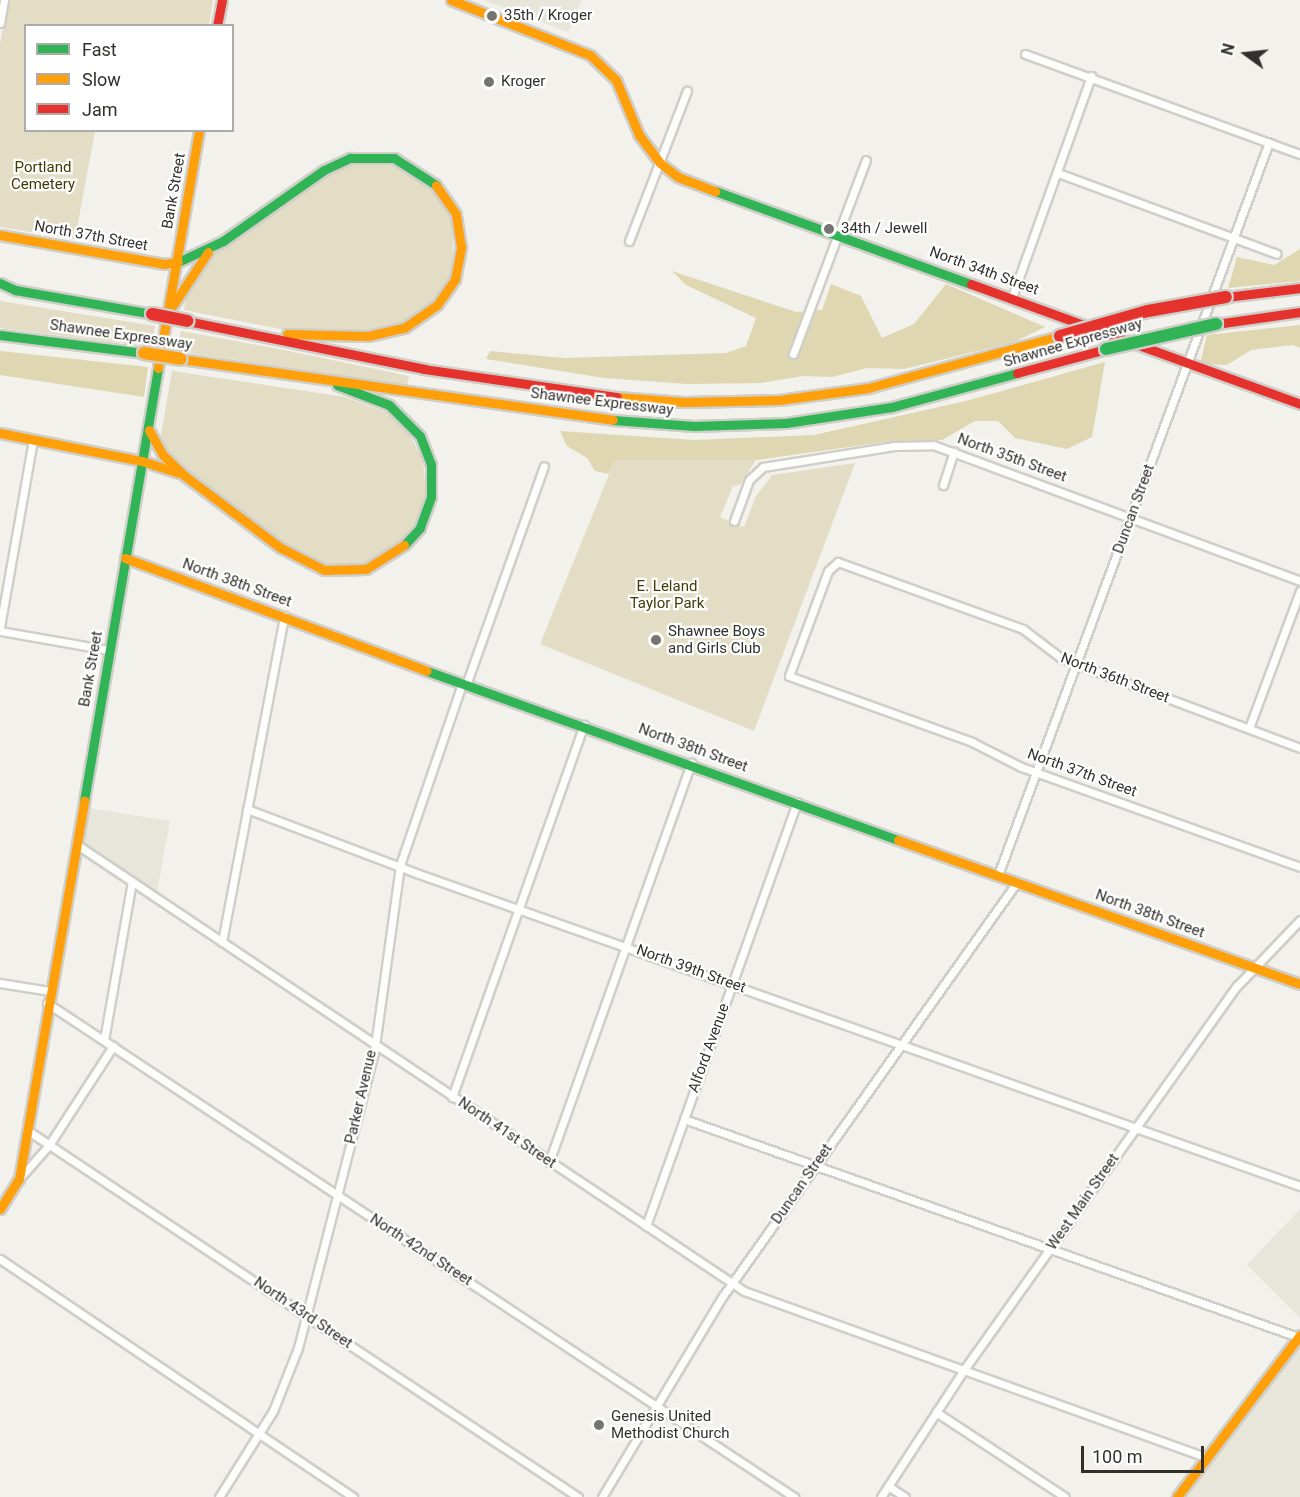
<!DOCTYPE html>
<html>
<head>
<meta charset="utf-8">
<style>
  body { margin:0 }
  #map { position:relative; width:1300px; height:1497px; overflow:hidden; background:#f2f1eb; font-family:Roboto,sans-serif }
  div>[style] { position:absolute }
  .built>* { inset:0; background:#e8e6da }
  .green>* { inset:0; background:#e2ddc4 }
  .forest>* { inset:0; background:#ded7b1 }
  .roads { filter:drop-shadow(2px 0 #cfcec9) drop-shadow(-2px 0 #cfcec9) drop-shadow(0 2px #cfcec9) drop-shadow(0 -2px #cfcec9) }
  .street>* { height:7px; margin:-3.5px; padding:0 3.5px; transform-origin:3.5px; border-radius:3.5px; background:#fdfdfc }
  .fast>* { height:9px; margin:-4.5px; padding:0 4.5px; transform-origin:4.5px; border-radius:4.5px; background:#30b455 }
  .slow>* { height:9px; margin:-4.5px; padding:0 4.5px; transform-origin:4.5px; border-radius:4.5px; background:#ff9f0a }
  .jam>* { height:9px; margin:-4.5px; padding:0 4.5px; transform-origin:4.5px; border-radius:4.5px; background:#e5322d }
  .bridges { filter:drop-shadow(2px 0 #cfcec9) drop-shadow(-2px 0 #cfcec9) drop-shadow(0 2px #cfcec9) drop-shadow(0 -2px #cfcec9) }
  .fast-bridge>* { height:12px; margin:-6px; padding:0 6px; transform-origin:6px; border-radius:6px; background:#30b455 }
  .slow-bridge>* { height:12px; margin:-6px; padding:0 6px; transform-origin:6px; border-radius:6px; background:#ff9f0a }
  .jam-bridge>* { height:12px; margin:-6px; padding:0 6px; transform-origin:6px; border-radius:6px; background:#e5322d }
  .dots>* { width:16px; height:16px; translate:-50% -50%; box-sizing:border-box; border:3px solid #fff; border-radius:50% }
  span { translate:-50% -50%; white-space:nowrap; text-align:center; line-height:1.15; -webkit-text-stroke:4.5px #fff; paint-order:stroke }
  .poi-label { font-size:15px; color:#31302c }
  .left { translate:0 -50%; text-align:left }
  .park-label { font-size:15px; color:#433a05 }
  .street-label { font-size:15px; color:#31302c }
  .legend { position:absolute; left:24px; top:24px; width:210px; height:108px; box-sizing:border-box; background:#fff; border:2px solid #adacab; margin:0; padding:8px 10px; list-style:none; font-size:18px; color:#31302c }
  .legend li { display:flex; align-items:center; gap:12px; height:30px }
  .legend b { width:30px; border:2px solid #adacab }
  .north { position:absolute; left:1216px; top:24px; width:60px; height:60px; -webkit-text-stroke:4px #fff; paint-order:stroke; rotate:285deg; font-size:16px; font-weight:700; line-height:24px; text-align:center; color:#31302c }
  .north::after { content:''; display:block; margin:auto; width:21px; height:27px; background:#31302c; clip-path:polygon(50% 0,100% 100%,50% 72%,0 100%) }
  .scale { position:absolute; left:1081px; top:1446px; width:123px; height:27px; box-sizing:border-box; border:3px solid #31302c; border-top:0; padding-left:8px; font-size:18px; line-height:21px; white-space:nowrap; color:#31302c; -webkit-text-stroke:4px #fff; paint-order:stroke }
</style>
</head>
<body>
<div id="map">
  <div class="built">
    <div style="clip-path:polygon(483px 0,582px 0,568px 32px)"></div>
    <div style="clip-path:polygon(88px 808px,170px 821px,157px 892px,81px 842px)"></div>
    <div style="clip-path:polygon(1300px 1209px,1300px 1318px,1247px 1265px)"></div>
    <div style="clip-path:polygon(1300px 1348px,1300px 1497px,1187px 1497px,1293px 1355px)"></div>
  </div>
  <div class="green">
    <div style="clip-path:polygon(8px 0,213px 0,209px 25px,26px 26px,26px 130px,95px 131px,75px 239px,0 227px,0 44px)"></div>
    <div style="clip-path:polygon(379px 163px,403px 168px,423px 179px,433px 188px,452px 221px,454px 267px,446px 287px,421px 315px,378px 332px,295px 332px,184px 310px,186px 295px,205px 261px,220px 249px,334px 171px,356px 164px)"></div>
    <div style="clip-path:polygon(0 301px,155px 326px,152px 347px,0 328px)"></div>
    <div style="clip-path:polygon(181px 331px,279px 349px,409px 376px,407px 384px,374px 381px,177px 351px)"></div>
    <div style="clip-path:polygon(172px 371px,345px 397px,385px 412px,408px 432px,423px 460px,426px 495px,417px 522px,402px 544px,371px 563px,324px 566px,285px 546px,171px 457px,160px 441px)"></div>
    <div style="clip-path:polygon(615px 460px,756px 460px,740px 485px,733px 486px,720px 517px,744px 527px,756px 496px,772px 475px,855px 463px,754px 731px,540px 644px)"></div>
  </div>
  <div class="forest">
    <div style="clip-path:polygon(1300px 249px,1300px 281px,1228px 288px,1237px 257px,1274px 265px)"></div>
    <div style="clip-path:polygon(672px 271px,796px 312px,822px 310px,831px 284px,861px 296px,882px 338px,914px 324px,946px 284px,1045px 327px,1014px 342px,904px 369px,867px 368px,832px 377px,803px 376px,761px 383px,687px 384px,604px 378px,486px 359px,490px 351px,564px 358px,726px 353px,746px 346px,756px 318px,686px 285px)"></div>
    <div style="clip-path:polygon(1300px 325px,1300px 348px,1293px 345px,1251px 350px,1227px 365px,1200px 364px,1207px 335px)"></div>
    <div style="clip-path:polygon(0 351px,148px 367px,144px 397px,0 375px)"></div>
    <div style="clip-path:polygon(1105px 362px,1092px 437px,1067px 449px,1015px 438px,998px 421px,975px 421px,942px 440px,892px 441px,756px 460px,615px 460px,609px 474px,595px 471px,587px 458px,567px 446px,560px 431px,694px 440px,814px 435px,966px 401px)"></div>
  </div>
  <div class="roads">
    <div class="street">
      <div style="left:0;top:23px;width:23px;rotate:-80deg"></div>
      <div style="left:1025px;top:54px;width:293px;rotate:20deg"></div>
      <div style="left:1058px;top:173px;width:233px;rotate:20.3deg"></div>
      <div style="left:629px;top:241px;width:161px;rotate:-68.9deg"></div>
      <div style="left:1012px;top:297px;width:235px;rotate:-70.3deg"></div>
      <div style="left:793px;top:354px;width:207px;rotate:-69.4deg"></div>
      <div style="left:943px;top:485px;width:35px;rotate:-72deg"></div>
      <div style="left:734px;top:521px;width:44px;rotate:-69.9deg"></div>
      <div style="left:749px;top:480px;width:19px;rotate:-43deg"></div>
      <div style="left:763px;top:467px;width:133px;rotate:-9.1deg"></div>
      <div style="left:894px;top:446px;width:39px;rotate:-1deg"></div>
      <div style="left:933px;top:445px;width:391px;rotate:20.3deg"></div>
      <div style="left:0;top:627px;width:191px;rotate:-80deg"></div>
      <div style="left:0;top:631px;width:111px;rotate:9.9deg"></div>
      <div style="left:466px;top:685px;width:232px;rotate:-70.4deg"></div>
      <div style="left:1249px;top:728px;width:146px;rotate:-69.6deg"></div>
      <div style="left:1300px;top:748px;width:255px;rotate:-159.4deg"></div>
      <div style="left:1061px;top:658px;width:48px;rotate:-142.7deg"></div>
      <div style="left:1023px;top:629px;width:197px;rotate:-160.1deg"></div>
      <div style="left:838px;top:562px;width:13px;rotate:138deg"></div>
      <div style="left:828px;top:571px;width:112px;rotate:110.4deg"></div>
      <div style="left:789px;top:676px;width:195px;rotate:19.8deg"></div>
      <div style="left:972px;top:742px;width:55px;rotate:27deg"></div>
      <div style="left:1021px;top:767px;width:296px;rotate:19.7deg"></div>
      <div style="left:247px;top:809px;width:181px;rotate:20.7deg"></div>
      <div style="left:416px;top:873px;width:938px;rotate:19.5deg"></div>
      <div style="left:76px;top:844px;width:804px;rotate:33.79deg"></div>
      <div style="left:744px;top:1291px;width:491px;rotate:19.8deg"></div>
      <div style="left:998px;top:875px;width:781px;rotate:-69.71deg"></div>
      <div style="left:222px;top:942px;width:332px;rotate:-79.2deg"></div>
      <div style="left:0;top:983px;width:51px;rotate:9.1deg"></div>
      <div style="left:47px;top:1003px;width:896px;rotate:33.48deg"></div>
      <div style="left:104px;top:1040px;width:160px;rotate:-80deg"></div>
      <div style="left:452px;top:1097px;width:395px;rotate:-70.5deg"></div>
      <div style="left:684px;top:1119px;width:652px;rotate:19.55deg"></div>
      <div style="left:27px;top:1130px;width:662px;rotate:33.67deg"></div>
      <div style="left:549px;top:1162px;width:424px;rotate:-70.4deg"></div>
      <div style="left:19px;top:1179px;width:45px;rotate:-48.6deg"></div>
      <div style="left:49px;top:1145px;width:118px;rotate:-57.1deg"></div>
      <div style="left:646px;top:1226px;width:450px;rotate:-70.4deg"></div>
      <div style="left:0;top:1259px;width:426px;rotate:34deg"></div>
      <div style="left:936px;top:1412px;width:154px;rotate:33.4deg"></div>
      <div style="left:888px;top:1486px;width:20px;rotate:33deg"></div>
      <div style="left:219px;top:1497px;width:102px;rotate:-57.9deg"></div>
      <div style="left:273px;top:1411px;width:68px;rotate:-68.4deg"></div>
      <div style="left:298px;top:1348px;width:305px;rotate:-75.6deg"></div>
      <div style="left:374px;top:1053px;width:190px;rotate:-82.1deg"></div>
      <div style="left:400px;top:865px;width:191px;rotate:-71.1deg"></div>
      <div style="left:602px;top:1497px;width:235px;rotate:-59deg"></div>
      <div style="left:723px;top:1296px;width:508px;rotate:-54.62deg"></div>
      <div style="left:881px;top:1497px;width:150px;rotate:-56.9deg"></div>
      <div style="left:963px;top:1371px;width:473px;rotate:-54.6deg"></div>
      <div style="left:1237px;top:986px;width:91px;rotate:-46.3deg"></div>
    </div>
    <div class="fast">
      <div style="left:715px;top:191px;width:272px;rotate:20deg"></div>
      <div style="left:178px;top:262px;width:50px;rotate:-25deg"></div>
      <div style="left:223px;top:241px;width:123px;rotate:-35.1deg"></div>
      <div style="left:324px;top:170px;width:29px;rotate:-25deg"></div>
      <div style="left:350px;top:158px;width:44px"></div>
      <div style="left:394px;top:158px;width:50px;rotate:32.7deg"></div>
      <div style="left:0;top:283px;width:17px;rotate:25deg"></div>
      <div style="left:15px;top:290px;width:139px;rotate:9.9deg"></div>
      <div style="left:0;top:335px;width:145px;rotate:7.1deg"></div>
      <div style="left:337px;top:385px;width:56px;rotate:21deg"></div>
      <div style="left:389px;top:405px;width:44px;rotate:45deg"></div>
      <div style="left:420px;top:436px;width:31px;rotate:69deg"></div>
      <div style="left:431px;top:465px;width:32px;rotate:90deg"></div>
      <div style="left:431px;top:497px;width:33px;rotate:110deg"></div>
      <div style="left:420px;top:528px;width:23px;rotate:133deg"></div>
      <div style="left:613px;top:420px;width:81px;rotate:4.2deg"></div>
      <div style="left:694px;top:426px;width:92px;rotate:-1.9deg"></div>
      <div style="left:786px;top:423px;width:107px;rotate:-8.6deg"></div>
      <div style="left:892px;top:407px;width:130px;rotate:-15.2deg"></div>
      <div style="left:427px;top:671px;width:500px;rotate:19.74deg"></div>
      <div style="left:84px;top:801px;width:439px;rotate:-80.3deg"></div>
    </div>
    <div class="slow">
      <div style="left:451px;top:0;width:149px;rotate:21.6deg"></div>
      <div style="left:590px;top:55px;width:36px;rotate:44deg"></div>
      <div style="left:616px;top:80px;width:60px;rotate:67.3deg"></div>
      <div style="left:639px;top:135px;width:35px;rotate:53deg"></div>
      <div style="left:660px;top:163px;width:23px;rotate:38deg"></div>
      <div style="left:678px;top:177px;width:40px;rotate:21deg"></div>
      <div style="left:0;top:235px;width:167px;rotate:10deg"></div>
      <div style="left:164px;top:264px;width:14px;rotate:-8deg"></div>
      <div style="left:171px;top:308px;width:67px;rotate:-56.5deg"></div>
      <div style="left:287px;top:334px;width:81px;rotate:1.4deg"></div>
      <div style="left:368px;top:336px;width:37px;rotate:-13deg"></div>
      <div style="left:404px;top:328px;width:40px;rotate:-34.9deg"></div>
      <div style="left:437px;top:305px;width:32px;rotate:-55deg"></div>
      <div style="left:455px;top:279px;width:33px;rotate:-79deg"></div>
      <div style="left:461px;top:247px;width:33px;rotate:-99deg"></div>
      <div style="left:456px;top:214px;width:35px;rotate:-125deg"></div>
      <div style="left:181px;top:359px;width:436px;rotate:8deg"></div>
      <div style="left:158px;top:368px;width:242px;rotate:-80.2deg"></div>
      <div style="left:617px;top:397px;width:66px;rotate:4.3deg"></div>
      <div style="left:683px;top:402px;width:96px;rotate:-1.2deg"></div>
      <div style="left:779px;top:400px;width:90px;rotate:-7.7deg"></div>
      <div style="left:868px;top:388px;width:199px;rotate:-15.2deg"></div>
      <div style="left:149px;top:430px;width:29px;rotate:61deg"></div>
      <div style="left:163px;top:455px;width:30px;rotate:44deg"></div>
      <div style="left:185px;top:476px;width:120px;rotate:36.9deg"></div>
      <div style="left:281px;top:548px;width:48px;rotate:27.1deg"></div>
      <div style="left:324px;top:570px;width:42px;rotate:-1.4deg"></div>
      <div style="left:366px;top:569px;width:45px;rotate:-32.3deg"></div>
      <div style="left:0;top:433px;width:145px;rotate:11.2deg"></div>
      <div style="left:142px;top:461px;width:38px;rotate:18deg"></div>
      <div style="left:125px;top:558px;width:322px;rotate:20.5deg"></div>
      <div style="left:898px;top:840px;width:427px;rotate:19.7deg"></div>
      <div style="left:0;top:1209px;width:36px;rotate:-58deg"></div>
      <div style="left:19px;top:1179px;width:384px;rotate:-80.2deg"></div>
      <div style="left:1177px;top:1497px;width:203px;rotate:-52.8deg"></div>
    </div>
    <div class="jam">
      <div style="left:217px;top:26px;width:26px;rotate:-79deg"></div>
      <div style="left:971px;top:284px;width:350px;rotate:20deg"></div>
      <div style="left:1226px;top:297px;width:75px;rotate:-6.9deg"></div>
      <div style="left:187px;top:321px;width:242px;rotate:11.4deg"></div>
      <div style="left:424px;top:369px;width:195px;rotate:8.3deg"></div>
      <div style="left:1216px;top:324px;width:85px;rotate:-8.1deg"></div>
      <div style="left:1017px;top:373px;width:92px;rotate:-15.1deg"></div>
    </div>
  </div>
  <div class="bridges">
    <div class="fast-bridge">
      <div style="left:1106px;top:349px;width:113px;rotate:-12.8deg"></div>
    </div>
    <div class="slow-bridge">
      <div style="left:144px;top:353px;width:37px;rotate:9deg"></div>
    </div>
    <div class="jam-bridge">
      <div style="left:152px;top:314px;width:36px;rotate:11deg"></div>
      <div style="left:1060px;top:336px;width:91px;rotate:-15.9deg"></div>
      <div style="left:1148px;top:311px;width:79px;rotate:-10.2deg"></div>
    </div>
  </div>
  <div class="dots">
    <div style="left:492px;top:16px;background:#75746f"></div>
    <div style="left:489px;top:82px;background:#75746f"></div>
    <div style="left:829px;top:229px;background:#75746f"></div>
    <div style="left:656px;top:640px;background:#75746f"></div>
    <div style="left:599px;top:1425px;background:#75746f"></div>
  </div>
  <div class="poi-label">
    <span class="left" style="left:504px;top:16px">35th / Kroger</span>
    <span class="left" style="left:501px;top:82px">Kroger</span>
    <span class="left" style="left:841px;top:229px">34th / Jewell</span>
    <span class="left" style="left:668px;top:640px">Shawnee Boys<br>and Girls Club</span>
    <span class="left" style="left:611px;top:1425px">Genesis United<br>Methodist Church</span>
  </div>
  <div class="park-label">
    <span style="left:43px;top:176px">Portland<br>Cemetery</span>
    <span style="left:667px;top:595px">E. Leland<br>Taylor Park</span>
  </div>
  <div class="street-label">
    <span style="left:174px;top:191px;rotate:-80deg">Bank Street</span>
    <span style="left:91px;top:236px;rotate:10deg">North 37th Street</span>
    <span style="left:984px;top:271px;rotate:20deg">North 34th Street</span>
    <span style="left:121px;top:335px;rotate:8deg">Shawnee Expressway</span>
    <span style="left:1073px;top:343px;rotate:-16deg">Shawnee Expressway</span>
    <span style="left:602px;top:402px;rotate:7deg">Shawnee Expressway</span>
    <span style="left:1012px;top:458px;rotate:20deg">North 35th Street</span>
    <span style="left:1134px;top:509px;rotate:-70deg">Duncan Street</span>
    <span style="left:237px;top:583px;rotate:20deg">North 38th Street</span>
    <span style="left:91px;top:669px;rotate:-80deg">Bank Street</span>
    <span style="left:1115px;top:678px;rotate:21deg">North 36th Street</span>
    <span style="left:693px;top:748px;rotate:20deg">North 38th Street</span>
    <span style="left:1082px;top:773px;rotate:20deg">North 37th Street</span>
    <span style="left:1150px;top:914px;rotate:20deg">North 38th Street</span>
    <span style="left:691px;top:969px;rotate:20deg">North 39th Street</span>
    <span style="left:709px;top:1048px;rotate:-70deg">Alford Avenue</span>
    <span style="left:361px;top:1097px;rotate:-77deg">Parker Avenue</span>
    <span style="left:507px;top:1133px;rotate:34deg">North 41st Street</span>
    <span style="left:802px;top:1184px;rotate:-55deg">Duncan Street</span>
    <span style="left:1083px;top:1202px;rotate:-55deg">West Main Street</span>
    <span style="left:421px;top:1250px;rotate:33deg">North 42nd Street</span>
    <span style="left:303px;top:1313px;rotate:34deg">North 43rd Street</span>
  </div>
  <ul class="legend">
  <li><b style="height:8px;background:#30b455"></b>Fast</li>
  <li><b style="height:8px;background:#ff9f0a"></b>Slow</li>
  <li><b style="height:8px;background:#e5322d"></b>Jam</li>
  </ul>
  <div class="north">N</div>
  <div class="scale">100 m</div>
</div>
</body>
</html>
